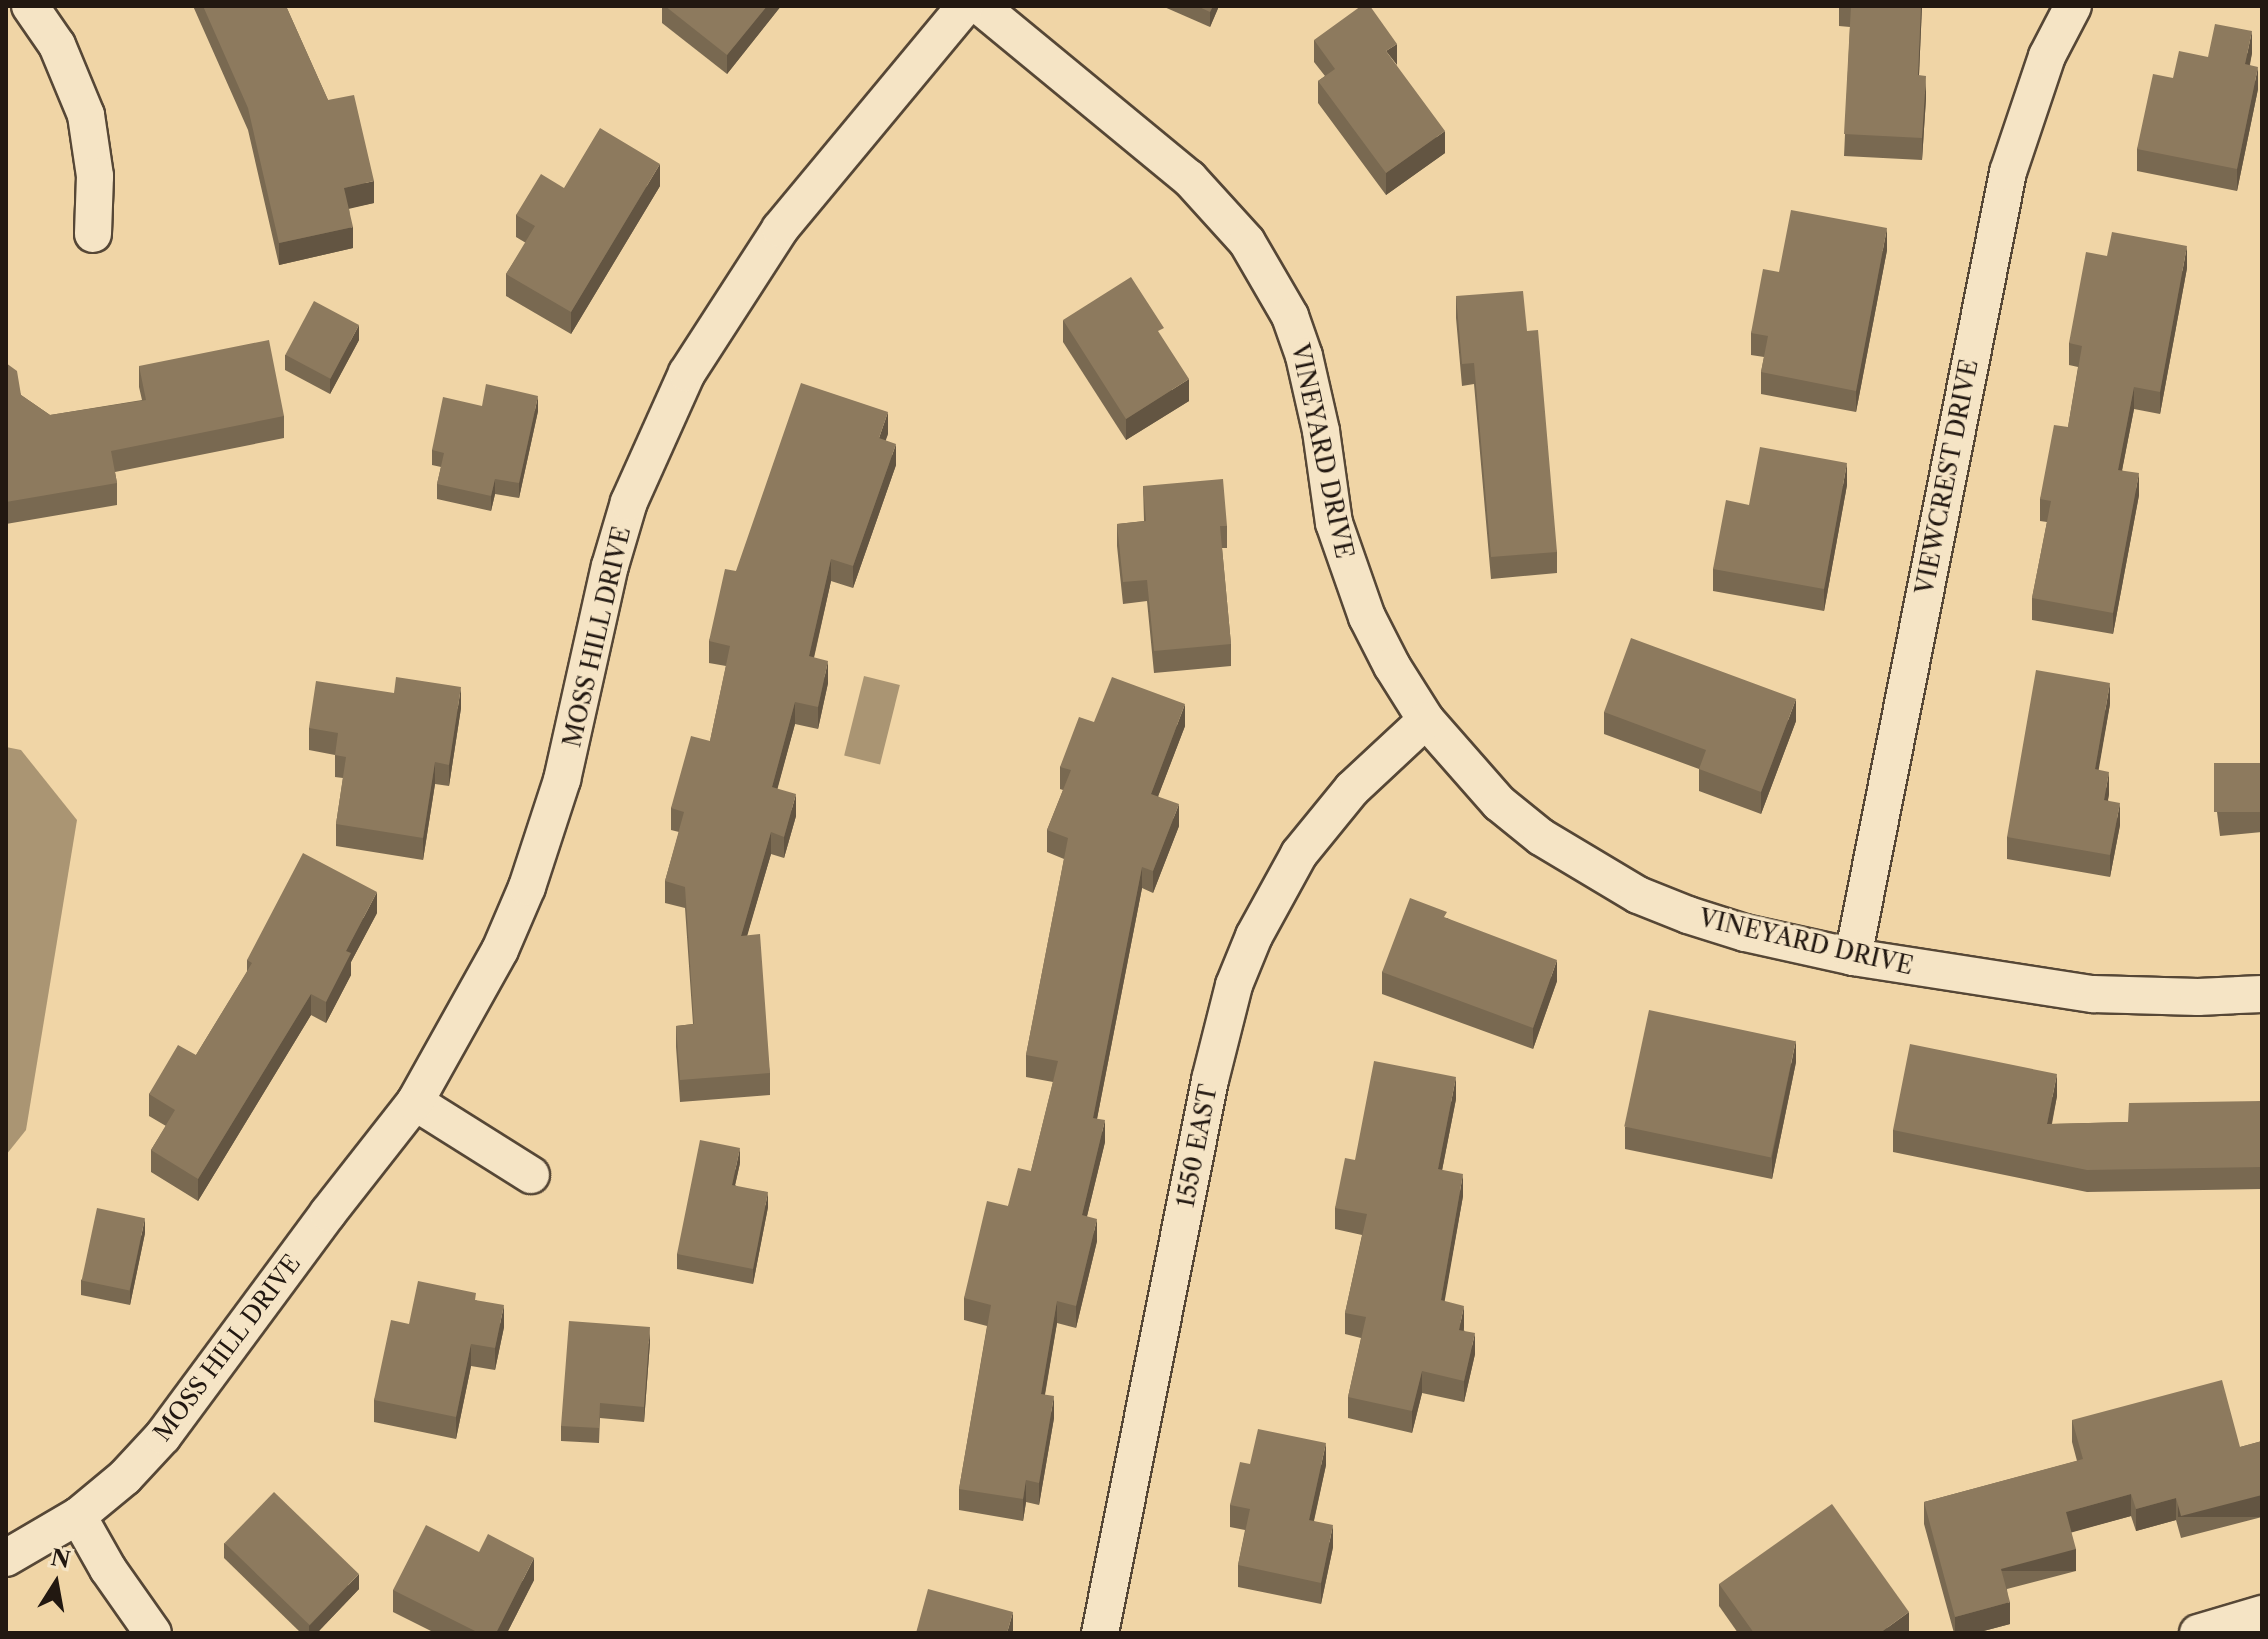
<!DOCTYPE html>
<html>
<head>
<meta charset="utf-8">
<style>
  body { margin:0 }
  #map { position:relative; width:2268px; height:1639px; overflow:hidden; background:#f0d5a6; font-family:"Libre Caslon Text",serif }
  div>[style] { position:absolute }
  .water>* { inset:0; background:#aa9573; transform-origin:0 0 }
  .roads { filter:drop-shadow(2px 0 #564736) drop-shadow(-2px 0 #564736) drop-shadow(0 2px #564736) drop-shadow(0 -2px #564736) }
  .minor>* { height:36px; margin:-18px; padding:0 18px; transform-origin:18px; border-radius:18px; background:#f5e4c5 }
  .wall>* { inset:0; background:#796951 }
  .shaded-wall>* { inset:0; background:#635542; transform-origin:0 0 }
  .building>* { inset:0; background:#8d7a5e; transform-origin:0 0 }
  span { translate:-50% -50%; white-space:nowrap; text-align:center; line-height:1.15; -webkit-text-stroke:7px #f5e4c5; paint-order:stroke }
  .street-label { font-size:24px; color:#221811 }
  .frame { position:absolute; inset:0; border:8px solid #221811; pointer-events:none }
  .north { position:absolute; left:16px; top:1543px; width:80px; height:80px; -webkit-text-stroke:6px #f5e4c5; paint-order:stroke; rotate:11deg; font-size:22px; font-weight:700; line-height:32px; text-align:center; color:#221811 }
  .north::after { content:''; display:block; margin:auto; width:28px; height:36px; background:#221811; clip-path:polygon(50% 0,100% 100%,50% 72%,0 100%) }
</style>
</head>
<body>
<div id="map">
  <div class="water">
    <div style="left:864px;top:676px;width:37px;height:82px;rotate:14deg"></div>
    <div style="clip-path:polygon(6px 747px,21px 750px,77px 820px,26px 1130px,6px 1155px)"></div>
  </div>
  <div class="roads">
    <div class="minor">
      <div style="left:30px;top:6px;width:47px;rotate:55.3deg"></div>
      <div style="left:57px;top:45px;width:76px;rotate:67.5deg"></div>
      <div style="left:86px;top:115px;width:62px;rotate:81.6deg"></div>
      <div style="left:95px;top:176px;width:58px;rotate:92deg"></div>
      <div style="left:980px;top:6px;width:271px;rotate:39.5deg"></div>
      <div style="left:1189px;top:178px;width:86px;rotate:47.8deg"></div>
      <div style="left:1247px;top:242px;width:86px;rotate:59.8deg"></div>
      <div style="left:1290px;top:316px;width:42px;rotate:70.7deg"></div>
      <div style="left:1304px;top:356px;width:77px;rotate:77.2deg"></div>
      <div style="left:1321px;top:431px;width:93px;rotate:82deg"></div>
      <div style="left:1334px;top:523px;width:100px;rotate:70.7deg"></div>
      <div style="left:1367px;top:617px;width:55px;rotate:63deg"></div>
      <div style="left:1392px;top:666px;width:64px;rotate:57.8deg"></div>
      <div style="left:1426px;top:720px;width:111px;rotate:48.7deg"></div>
      <div style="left:1499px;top:803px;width:54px;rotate:39deg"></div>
      <div style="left:1541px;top:837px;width:113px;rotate:30.9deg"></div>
      <div style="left:1638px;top:895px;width:54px;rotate:21.8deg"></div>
      <div style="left:1688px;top:915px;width:60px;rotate:17.5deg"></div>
      <div style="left:1745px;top:933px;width:111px;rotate:12.5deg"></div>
      <div style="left:1853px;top:957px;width:243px;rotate:8.8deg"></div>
      <div style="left:2093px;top:994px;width:105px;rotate:1.6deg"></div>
      <div style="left:2198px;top:997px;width:64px;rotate:-2.7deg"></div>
      <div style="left:1853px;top:957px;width:800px;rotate:-78.83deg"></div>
      <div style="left:2008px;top:172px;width:122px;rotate:-71.4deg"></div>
      <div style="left:2047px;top:56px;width:56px;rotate:-62.5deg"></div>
      <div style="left:415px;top:1102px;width:137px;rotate:32.2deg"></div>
      <div style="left:78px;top:1516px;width:61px;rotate:60.5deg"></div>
      <div style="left:108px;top:1569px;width:78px;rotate:54.9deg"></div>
      <div style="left:6px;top:1558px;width:83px;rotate:-30.3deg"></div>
      <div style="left:78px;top:1516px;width:61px;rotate:-39.7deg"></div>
      <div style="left:125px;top:1477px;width:56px;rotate:-47.2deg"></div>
      <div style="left:163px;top:1436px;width:277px;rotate:-53.5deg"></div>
      <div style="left:328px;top:1213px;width:141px;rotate:-51.9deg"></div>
      <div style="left:415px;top:1102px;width:174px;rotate:-60.8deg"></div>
      <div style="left:500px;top:950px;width:69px;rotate:-66.8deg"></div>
      <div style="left:527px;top:887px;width:113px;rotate:-71.9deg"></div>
      <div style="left:562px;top:780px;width:219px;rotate:-77.4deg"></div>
      <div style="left:610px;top:566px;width:67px;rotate:-73.5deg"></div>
      <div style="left:629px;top:502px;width:141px;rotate:-65.8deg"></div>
      <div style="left:687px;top:373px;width:171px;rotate:-57.1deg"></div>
      <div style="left:780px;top:229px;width:290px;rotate:-50.3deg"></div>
      <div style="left:1100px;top:1633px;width:564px;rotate:-78.75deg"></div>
      <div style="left:1210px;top:1080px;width:98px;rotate:-75.8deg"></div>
      <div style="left:1234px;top:985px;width:53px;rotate:-67.8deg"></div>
      <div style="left:1254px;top:936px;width:94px;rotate:-61.2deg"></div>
      <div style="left:1299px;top:854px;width:84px;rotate:-50.8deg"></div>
      <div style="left:1352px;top:789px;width:101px;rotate:-43deg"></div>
      <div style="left:2198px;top:1633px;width:67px;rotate:-16.5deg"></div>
    </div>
  </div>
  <div class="wall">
    <div style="clip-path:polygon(193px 6px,286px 6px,374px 203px,349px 208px,353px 248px,279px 265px,248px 130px)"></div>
    <div style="clip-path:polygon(662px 6px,781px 6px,727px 74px,662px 23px)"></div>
    <div style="clip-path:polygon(1162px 6px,1219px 6px,1210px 27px)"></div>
    <div style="clip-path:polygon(1839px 6px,1922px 6px,1919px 75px,1926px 98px,1922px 160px,1844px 156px,1850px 27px,1839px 26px)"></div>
    <div style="clip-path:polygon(1314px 40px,1396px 65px,1445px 153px,1386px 195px,1318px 103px,1318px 81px,1325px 76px,1314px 62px)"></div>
    <div style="clip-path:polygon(2252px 53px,2250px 65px,2258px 89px,2237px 191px,2137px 171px,2137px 149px,2173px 78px,2208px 57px)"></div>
    <div style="clip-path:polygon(660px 186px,571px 334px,506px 296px,506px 274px,526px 243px,516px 237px,516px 215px,564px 188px)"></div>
    <div style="clip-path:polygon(1887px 250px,1856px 412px,1761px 394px,1761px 372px,1764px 357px,1751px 355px,1751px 333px,1779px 272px)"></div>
    <div style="clip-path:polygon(2187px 268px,2160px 414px,2134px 409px,2122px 470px,2139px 495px,2113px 634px,2032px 620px,2032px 598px,2047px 522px,2040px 521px,2040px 499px,2068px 427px,2078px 367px,2069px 365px,2069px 343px)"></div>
    <div style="clip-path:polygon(1456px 296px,1557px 552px,1557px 573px,1491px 579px,1474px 384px,1462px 386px,1456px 318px)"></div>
    <div style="clip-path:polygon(1063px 320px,1189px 401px,1126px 440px,1063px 342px)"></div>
    <div style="clip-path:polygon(359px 340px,330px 394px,285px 370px,285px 355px)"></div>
    <div style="clip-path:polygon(6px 363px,21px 395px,50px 415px,142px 400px,139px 387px,139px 366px,284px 416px,284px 438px,115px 472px,117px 483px,117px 505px,6px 524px)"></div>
    <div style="clip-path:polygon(482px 406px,538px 411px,519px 498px,495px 494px,491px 511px,437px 499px,437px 484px,441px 467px,432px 465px,432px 450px)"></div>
    <div style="clip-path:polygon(888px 434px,885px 440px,896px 465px,853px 588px,831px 581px,814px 658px,828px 683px,818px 729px,795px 724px,777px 789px,796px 816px,784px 858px,771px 854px,747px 935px,770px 1073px,770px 1095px,680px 1102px,676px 1047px,676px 1026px,693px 1024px,685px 908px,665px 903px,665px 881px,679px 832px,671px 830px,671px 808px,710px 741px,726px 666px,709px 663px,709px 641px,736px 571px)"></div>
    <div style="clip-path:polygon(1847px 485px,1824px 611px,1713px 591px,1713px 569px,1749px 505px)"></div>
    <div style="clip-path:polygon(1143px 486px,1227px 526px,1227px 548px,1222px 548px,1231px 644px,1231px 666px,1154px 673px,1147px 601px,1123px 604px,1117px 546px,1117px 524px,1144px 521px)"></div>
    <div style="clip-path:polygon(2110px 704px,2098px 770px,2109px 794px,2108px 800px,2120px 825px,2110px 877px,2007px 859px,2007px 837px)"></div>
    <div style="clip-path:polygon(461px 708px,449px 786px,435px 784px,423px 860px,336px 846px,336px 824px,343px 778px,335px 777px,335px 755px,309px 750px,309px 728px)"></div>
    <div style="clip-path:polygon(1604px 712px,1796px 721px,1761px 814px,1699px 791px,1699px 769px,1604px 734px)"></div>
    <div style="clip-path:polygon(1094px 722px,1185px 726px,1158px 796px,1179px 826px,1153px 893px,1142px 888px,1097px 1119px,1105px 1142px,1087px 1216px,1097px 1241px,1076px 1328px,1057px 1323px,1045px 1395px,1054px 1418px,1039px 1505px,1026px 1502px,1023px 1521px,959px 1510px,959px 1489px,987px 1326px,964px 1320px,964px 1298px,1008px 1206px,1031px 1171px,1053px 1082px,1026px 1077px,1026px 1055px,1064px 859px,1047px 852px,1047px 830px,1063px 790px,1060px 789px,1060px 767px)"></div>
    <div style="clip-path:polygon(2262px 763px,2262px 832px,2220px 836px,2214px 788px,2214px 768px)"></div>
    <div style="clip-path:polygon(377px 913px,351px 962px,351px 975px,326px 1023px,311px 1015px,198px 1201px,151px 1172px,151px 1150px,166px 1126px,149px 1116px,149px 1094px,196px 1055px,247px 972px,247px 960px)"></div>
    <div style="clip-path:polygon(1447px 918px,1557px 981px,1533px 1049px,1382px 994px,1382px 972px)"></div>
    <div style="clip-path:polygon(1796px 1062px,1772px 1179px,1625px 1149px,1625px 1127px)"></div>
    <div style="clip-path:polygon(2057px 1096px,2052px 1124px,2128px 1122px,2262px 1101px,2262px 1189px,2087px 1192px,1893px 1152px,1893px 1130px)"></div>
    <div style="clip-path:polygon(1456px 1099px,1442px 1170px,1463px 1196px,1444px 1301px,1464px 1327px,1464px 1330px,1475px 1354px,1464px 1402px,1422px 1393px,1412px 1433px,1348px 1418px,1348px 1397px,1361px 1338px,1345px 1334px,1345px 1313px,1362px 1235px,1335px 1229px,1335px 1208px,1355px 1160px)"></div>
    <div style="clip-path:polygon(740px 1163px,735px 1185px,768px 1207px,753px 1284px,677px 1269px,677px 1254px)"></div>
    <div style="clip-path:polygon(145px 1233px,130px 1305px,81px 1295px,81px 1280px)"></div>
    <div style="clip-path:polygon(476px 1300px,504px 1327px,495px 1370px,471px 1366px,456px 1439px,374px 1422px,374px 1400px,409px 1324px)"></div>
    <div style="clip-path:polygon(650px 1342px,644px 1422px,600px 1418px,599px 1443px,561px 1441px,561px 1426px)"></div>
    <div style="clip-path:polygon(2072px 1420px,2240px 1447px,2262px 1441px,2262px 1517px,2181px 1538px,2176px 1520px,2136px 1531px,2131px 1516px,2071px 1532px,2076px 1571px,2007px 1589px,2010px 1624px,1976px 1633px,1954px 1633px,1924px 1524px,1924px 1502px,2077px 1461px,2072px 1442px)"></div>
    <div style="clip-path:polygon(1250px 1464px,1326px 1465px,1314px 1521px,1333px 1547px,1321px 1604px,1238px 1587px,1238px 1565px,1245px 1530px,1230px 1527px,1230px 1505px)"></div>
    <div style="clip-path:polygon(224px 1543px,359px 1589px,317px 1633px,301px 1633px,224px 1558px)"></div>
    <div style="clip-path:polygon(534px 1580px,507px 1633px,435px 1633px,393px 1612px,393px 1590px)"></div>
    <div style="clip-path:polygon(1719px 1584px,1909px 1633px,1738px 1633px,1719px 1606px)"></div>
  </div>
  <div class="shaded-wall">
    <div style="clip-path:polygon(767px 6px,781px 6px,727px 74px,727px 55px)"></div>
    <div style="clip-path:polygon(1213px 6px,1219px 6px,1210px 27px,1210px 12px)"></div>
    <div style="clip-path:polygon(1921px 6px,1922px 6px,1918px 97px,1918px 75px)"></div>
    <div style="clip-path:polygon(2252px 31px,2252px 53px,2245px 86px,2245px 64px)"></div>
    <div style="clip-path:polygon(1397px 44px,1397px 65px,1386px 51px)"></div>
    <div style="clip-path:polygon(2258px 67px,2258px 89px,2237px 191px,2237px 169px)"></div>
    <div style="clip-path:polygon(1926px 76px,1926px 98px,1922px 160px,1922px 138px)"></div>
    <div style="clip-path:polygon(1445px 131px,1445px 153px,1386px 195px,1386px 173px)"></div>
    <div style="clip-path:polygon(660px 164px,660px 186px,571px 334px,571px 312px)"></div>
    <div style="clip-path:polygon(374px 181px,374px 203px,344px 210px,344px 188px)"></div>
    <div style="clip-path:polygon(353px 227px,353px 248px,279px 265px,279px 243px)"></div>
    <div style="clip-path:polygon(1887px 228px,1887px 250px,1856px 412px,1856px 391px)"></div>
    <div style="clip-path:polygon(2187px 246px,2187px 268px,2160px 414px,2160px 392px)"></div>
    <div style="clip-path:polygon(359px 325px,359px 340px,330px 394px,330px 379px)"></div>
    <div style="clip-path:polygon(1189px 379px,1189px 401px,1126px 440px,1126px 419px)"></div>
    <div style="clip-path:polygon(2134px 387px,2134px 409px,2118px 491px,2118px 470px)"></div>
    <div style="clip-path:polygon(538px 396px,538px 411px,519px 498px,519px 483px)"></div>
    <div style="clip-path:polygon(888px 412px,888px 434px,879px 460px,879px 438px)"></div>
    <div style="clip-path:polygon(896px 444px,896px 465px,853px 588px,853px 566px)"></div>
    <div style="clip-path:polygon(1847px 463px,1847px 485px,1824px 611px,1824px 589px)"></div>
    <div style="clip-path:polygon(2139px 473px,2139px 495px,2113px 634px,2113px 613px)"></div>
    <div style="clip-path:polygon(495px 479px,495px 494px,491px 511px,491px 496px)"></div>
    <div style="clip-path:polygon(831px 559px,831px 581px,809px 678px,809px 656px)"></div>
    <div style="clip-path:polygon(828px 661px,828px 683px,818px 729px,818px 707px)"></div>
    <div style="clip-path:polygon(2110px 683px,2110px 704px,2095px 791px,2095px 769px)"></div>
    <div style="clip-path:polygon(461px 687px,461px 708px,449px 786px,449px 765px)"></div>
    <div style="clip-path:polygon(1796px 699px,1796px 721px,1761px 814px,1761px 792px)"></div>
    <div style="clip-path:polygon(795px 702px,795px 724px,772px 809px,772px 787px)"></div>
    <div style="clip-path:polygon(1185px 704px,1185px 726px,1151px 815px,1151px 794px)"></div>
    <div style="clip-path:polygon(435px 762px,435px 784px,423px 860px,423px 838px)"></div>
    <div style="clip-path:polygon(2109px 772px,2109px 794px,2104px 821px,2104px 800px)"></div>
    <div style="clip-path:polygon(796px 794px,796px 816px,784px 858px,784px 837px)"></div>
    <div style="clip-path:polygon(2120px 803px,2120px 825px,2110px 877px,2110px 855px)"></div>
    <div style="clip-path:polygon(1179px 804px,1179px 826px,1153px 893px,1153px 871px)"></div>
    <div style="clip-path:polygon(771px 832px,771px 854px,741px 957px,741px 936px)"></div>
    <div style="clip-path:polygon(1142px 867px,1142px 888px,1093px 1139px,1093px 1118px)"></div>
    <div style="clip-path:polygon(377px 892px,377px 913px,351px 962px,351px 975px,326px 1023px,326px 1002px,346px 951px)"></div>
    <div style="clip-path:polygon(1557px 960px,1557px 981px,1533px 1049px,1533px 1028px)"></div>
    <div style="clip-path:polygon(311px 994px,311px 1015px,198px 1201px,198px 1179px)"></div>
    <div style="clip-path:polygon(1796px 1040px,1796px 1062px,1772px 1179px,1772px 1157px)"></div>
    <div style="clip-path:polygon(2057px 1074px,2057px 1096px,2047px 1146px,2047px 1124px)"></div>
    <div style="clip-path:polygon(1456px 1077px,1456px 1099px,1438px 1191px,1438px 1169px)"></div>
    <div style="clip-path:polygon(1105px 1120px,1105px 1142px,1082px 1237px,1082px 1215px)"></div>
    <div style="clip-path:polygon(740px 1148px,740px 1163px,732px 1199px,732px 1185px)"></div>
    <div style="clip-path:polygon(1463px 1174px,1463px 1196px,1441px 1322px,1441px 1300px)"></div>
    <div style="clip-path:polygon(768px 1192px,768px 1207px,753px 1284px,753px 1269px)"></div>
    <div style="clip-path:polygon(145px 1218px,145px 1233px,130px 1305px,130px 1290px)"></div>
    <div style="clip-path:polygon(1097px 1219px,1097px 1241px,1076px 1328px,1076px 1306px)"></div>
    <div style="clip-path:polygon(1057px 1301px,1057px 1323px,1041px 1416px,1041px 1394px)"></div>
    <div style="clip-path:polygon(504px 1305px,504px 1327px,495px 1370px,495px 1348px)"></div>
    <div style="clip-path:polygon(1464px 1306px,1464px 1327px,1459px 1351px,1459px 1330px)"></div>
    <div style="clip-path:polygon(650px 1327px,650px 1342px,644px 1422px,644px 1407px)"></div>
    <div style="clip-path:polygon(1475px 1333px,1475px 1354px,1464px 1402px,1464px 1381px)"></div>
    <div style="clip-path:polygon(471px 1344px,471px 1366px,456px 1439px,456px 1417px)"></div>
    <div style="clip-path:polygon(1422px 1371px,1422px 1393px,1412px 1433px,1412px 1411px)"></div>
    <div style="clip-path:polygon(1054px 1396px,1054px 1418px,1039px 1505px,1039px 1483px)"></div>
    <div style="clip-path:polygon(1326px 1443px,1326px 1465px,1309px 1542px,1309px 1520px)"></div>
    <div style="clip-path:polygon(1026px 1480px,1026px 1502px,1023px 1521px,1023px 1499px)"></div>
    <div style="clip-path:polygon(2131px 1494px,2131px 1516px,2066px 1534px,2066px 1512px)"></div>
    <div style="left:2262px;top:1495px;width:22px;height:84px;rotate:90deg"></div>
    <div style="clip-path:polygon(2176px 1498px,2176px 1520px,2136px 1531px,2136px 1509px)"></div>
    <div style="clip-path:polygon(1333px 1525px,1333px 1547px,1321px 1604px,1321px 1583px)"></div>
    <div style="left:2076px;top:1549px;width:22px;height:78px;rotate:90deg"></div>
    <div style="clip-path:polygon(534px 1558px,534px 1580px,507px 1633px,496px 1633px)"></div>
    <div style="clip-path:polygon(359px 1574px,359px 1589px,317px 1633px,309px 1633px,309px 1626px)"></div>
    <div style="clip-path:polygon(2010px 1602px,2010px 1624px,1976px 1633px,1955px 1633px,1955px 1617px)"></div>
    <div style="clip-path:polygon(1013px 1612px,1013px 1633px,1007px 1633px)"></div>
    <div style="clip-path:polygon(1909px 1612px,1909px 1633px,1880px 1633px)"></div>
  </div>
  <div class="building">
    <div style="clip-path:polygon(203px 6px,286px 6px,328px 100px,354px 95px,374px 181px,344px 188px,353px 227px,279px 243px,248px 108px)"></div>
    <div style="clip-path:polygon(665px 6px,767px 6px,727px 55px)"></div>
    <div style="clip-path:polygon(1197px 6px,1213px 6px,1210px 12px)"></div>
    <div style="clip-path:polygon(1361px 6px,1370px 6px,1397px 44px,1386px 51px,1445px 131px,1386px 173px,1318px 81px,1335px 69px,1314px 40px)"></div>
    <div style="clip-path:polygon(1851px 6px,1921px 6px,1918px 75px,1926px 76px,1922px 138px,1844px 134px)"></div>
    <div style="clip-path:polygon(2215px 24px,2252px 31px,2245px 64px,2258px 67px,2237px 169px,2137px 149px,2153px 74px,2173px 78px,2179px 51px,2208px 57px)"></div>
    <div style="clip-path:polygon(600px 128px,660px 164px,571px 312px,506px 274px,535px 226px,516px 215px,541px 174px,564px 188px)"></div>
    <div style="clip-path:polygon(1791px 210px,1887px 228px,1856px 391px,1761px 372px,1768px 336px,1751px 333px,1763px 269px,1779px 272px)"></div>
    <div style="clip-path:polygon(2112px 232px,2187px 246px,2160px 392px,2134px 387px,2118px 470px,2139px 473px,2113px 613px,2032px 598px,2051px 501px,2040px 499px,2054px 425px,2068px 427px,2082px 346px,2069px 343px,2086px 252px,2107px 256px)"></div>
    <div style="clip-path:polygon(1131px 277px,1164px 328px,1158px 331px,1189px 379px,1126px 419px,1063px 320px)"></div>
    <div style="clip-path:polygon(1523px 291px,1527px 331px,1538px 330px,1557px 552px,1491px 557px,1474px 363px,1462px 364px,1456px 296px)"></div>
    <div style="left:314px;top:301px;width:51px;height:61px;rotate:28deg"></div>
    <div style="clip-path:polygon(269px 340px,284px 416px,111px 451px,117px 483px,6px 502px,6px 363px,17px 371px,21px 395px,50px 415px,146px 400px,139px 366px)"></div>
    <div style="clip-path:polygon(801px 383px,888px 412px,879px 438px,896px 444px,853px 566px,831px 559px,809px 656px,828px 661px,818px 707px,795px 702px,772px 787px,796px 794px,784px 837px,771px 832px,741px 936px,760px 934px,770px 1073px,680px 1080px,676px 1026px,694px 1024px,685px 887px,665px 881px,684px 812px,671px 808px,691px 736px,710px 741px,730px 646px,709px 641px,725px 569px,736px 571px)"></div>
    <div style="clip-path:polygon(486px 384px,538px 396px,519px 483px,495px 479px,491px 496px,437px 484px,444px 453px,432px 450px,443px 397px,482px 406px)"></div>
    <div style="clip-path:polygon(1760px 447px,1847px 463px,1824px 589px,1713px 569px,1726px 500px,1749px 505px)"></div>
    <div style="clip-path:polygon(1223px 479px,1227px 526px,1220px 526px,1231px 644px,1154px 651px,1147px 580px,1123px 582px,1117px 524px,1146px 521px,1143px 486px)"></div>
    <div style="clip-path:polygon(1631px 638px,1796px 699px,1761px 792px,1699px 769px,1706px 750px,1604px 712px)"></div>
    <div style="clip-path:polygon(2036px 670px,2110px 683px,2095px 769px,2109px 772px,2104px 800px,2120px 803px,2110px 855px,2007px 837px)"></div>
    <div style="clip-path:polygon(396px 677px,461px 687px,449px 765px,435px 762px,423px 838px,336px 824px,346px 757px,335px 755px,338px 733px,309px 728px,316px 681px,394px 693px)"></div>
    <div style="clip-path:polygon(1112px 677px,1185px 704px,1151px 794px,1179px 804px,1153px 871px,1142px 867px,1093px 1118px,1105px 1120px,1082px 1215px,1097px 1219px,1076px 1306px,1057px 1301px,1041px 1394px,1054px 1396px,1039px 1483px,1026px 1480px,1023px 1499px,959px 1489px,991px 1305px,964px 1298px,987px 1201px,1008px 1206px,1018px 1168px,1031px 1171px,1058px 1061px,1026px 1055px,1068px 838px,1047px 830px,1071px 770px,1060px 767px,1079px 717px,1094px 722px)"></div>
    <div style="left:2262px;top:763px;width:49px;height:48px;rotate:90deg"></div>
    <div style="clip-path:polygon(303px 853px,377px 892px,346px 951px,351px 953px,326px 1002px,311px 994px,198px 1179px,151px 1150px,175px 1110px,149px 1094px,178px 1045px,196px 1055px,252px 963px,247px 960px)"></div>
    <div style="clip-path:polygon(1410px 898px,1447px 912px,1444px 917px,1557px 960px,1533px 1028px,1382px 972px)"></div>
    <div style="left:1649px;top:1010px;width:150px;height:119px;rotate:12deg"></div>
    <div style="clip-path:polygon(1910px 1044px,2057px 1074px,2047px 1124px,2128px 1122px,2129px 1103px,2262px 1101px,2262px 1167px,2087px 1170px,1893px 1130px)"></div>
    <div style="clip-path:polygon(1374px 1061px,1456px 1077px,1438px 1169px,1463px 1174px,1441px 1300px,1464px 1306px,1459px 1330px,1475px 1333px,1464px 1381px,1422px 1371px,1412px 1411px,1348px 1397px,1366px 1317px,1345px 1313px,1367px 1214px,1335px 1208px,1345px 1158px,1355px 1160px)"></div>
    <div style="clip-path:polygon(700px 1140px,740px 1148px,732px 1185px,768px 1192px,753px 1269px,677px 1254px)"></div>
    <div style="left:97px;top:1208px;width:49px;height:74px;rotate:12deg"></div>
    <div style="clip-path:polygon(418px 1281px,476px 1293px,475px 1300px,504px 1305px,495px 1348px,471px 1344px,456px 1417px,374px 1400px,391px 1320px,409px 1324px)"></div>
    <div style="clip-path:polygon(569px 1321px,650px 1327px,644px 1407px,600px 1403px,599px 1428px,561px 1426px)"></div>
    <div style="clip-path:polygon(2222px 1380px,2240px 1447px,2262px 1441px,2262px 1495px,2181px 1516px,2176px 1498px,2136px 1509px,2131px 1494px,2066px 1512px,2076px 1549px,2001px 1569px,2010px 1602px,1955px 1617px,1924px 1502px,2083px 1459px,2072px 1420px)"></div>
    <div style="clip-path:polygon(1258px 1429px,1326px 1443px,1309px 1520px,1333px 1525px,1321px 1583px,1238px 1565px,1250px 1509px,1230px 1505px,1240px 1462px,1250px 1464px)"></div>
    <div style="left:274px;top:1492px;width:118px;height:71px;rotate:44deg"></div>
    <div style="clip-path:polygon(1832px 1504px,1909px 1612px,1880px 1633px,1754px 1633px,1719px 1584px)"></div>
    <div style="clip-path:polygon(426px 1525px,479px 1552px,488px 1534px,534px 1558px,496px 1633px,479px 1633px,393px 1590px)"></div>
    <div style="clip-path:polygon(928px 1589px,1013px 1612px,1007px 1633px,916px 1633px)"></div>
  </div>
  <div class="street-label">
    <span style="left:1322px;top:451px;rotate:78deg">VINEYARD DRIVE</span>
    <span style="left:1947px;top:477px;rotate:-79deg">VIEWCREST DRIVE</span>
    <span style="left:597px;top:637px;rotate:-77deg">MOSS HILL DRIVE</span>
    <span style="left:1806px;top:942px;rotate:13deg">VINEYARD DRIVE</span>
    <span style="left:1197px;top:1146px;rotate:-79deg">1550 EAST</span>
    <span style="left:227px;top:1348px;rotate:-53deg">MOSS HILL DRIVE</span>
  </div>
  <div class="frame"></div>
  <div class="north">N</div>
</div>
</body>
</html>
